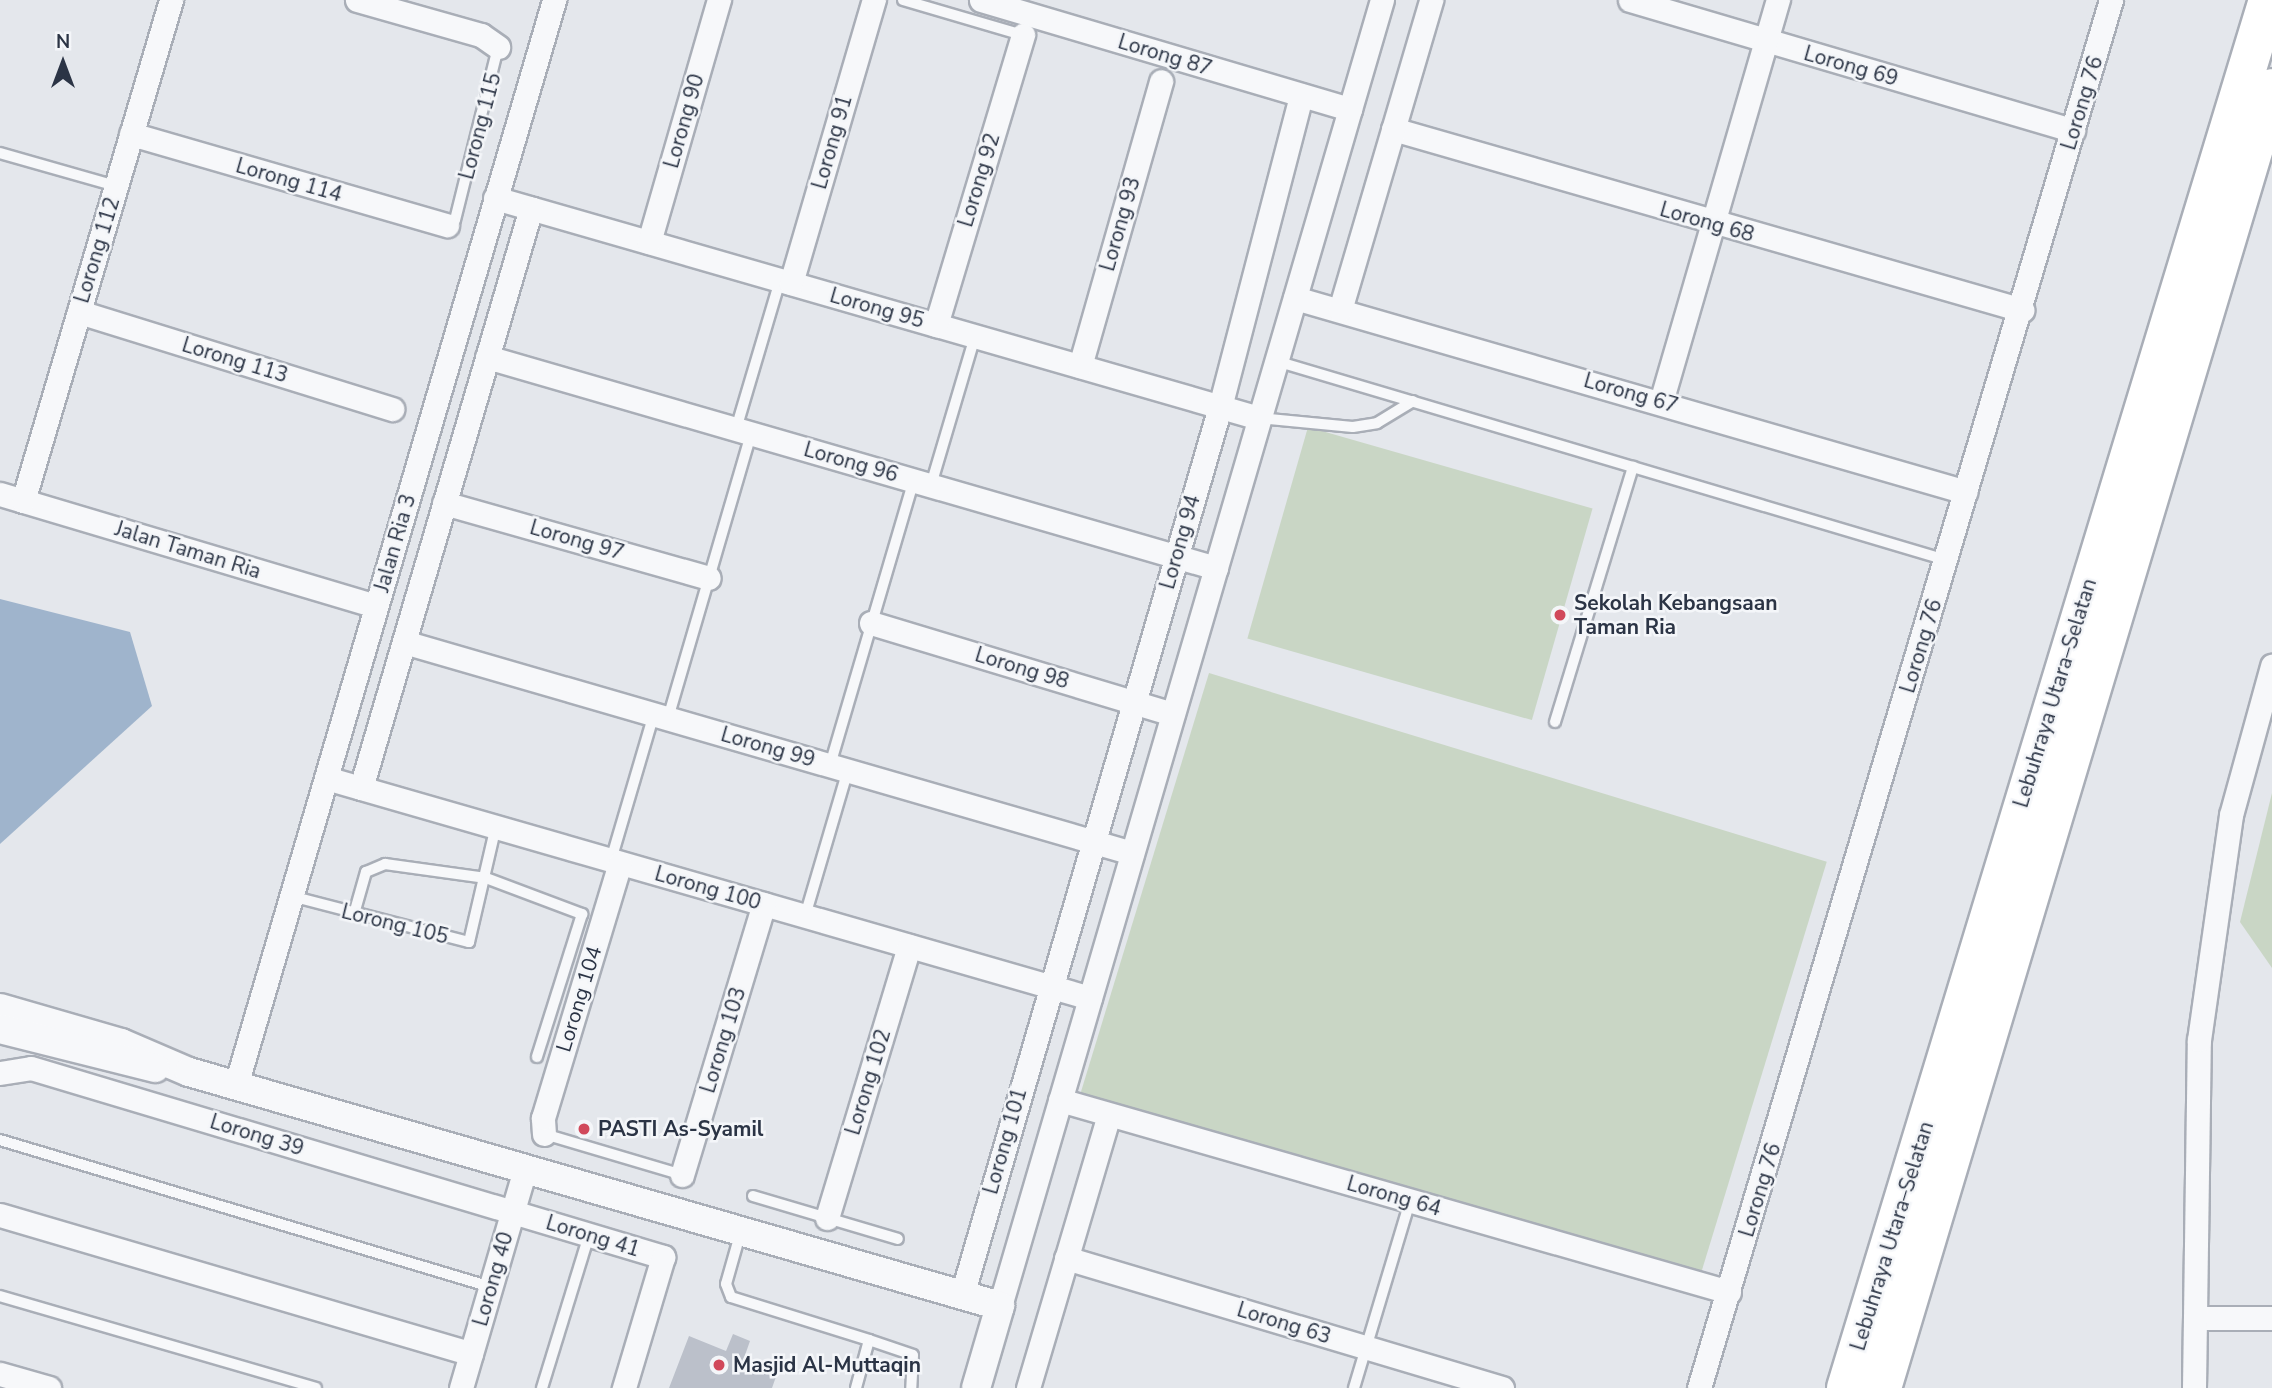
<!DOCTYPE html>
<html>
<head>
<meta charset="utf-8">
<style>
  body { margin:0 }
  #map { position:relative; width:2272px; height:1388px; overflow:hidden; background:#e4e7ec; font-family:"Nunito Sans",sans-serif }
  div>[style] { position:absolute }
  .green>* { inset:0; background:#c9d6c5; transform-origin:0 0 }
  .water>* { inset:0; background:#9fb4cc }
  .building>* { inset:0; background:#bbc0ca }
  .roads { filter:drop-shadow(2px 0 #a9aeb7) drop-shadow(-2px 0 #a9aeb7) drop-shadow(0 2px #a9aeb7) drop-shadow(0 -2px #a9aeb7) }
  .service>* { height:10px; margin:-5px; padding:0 5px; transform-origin:5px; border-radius:5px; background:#f7f8fa }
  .minor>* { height:23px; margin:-11.5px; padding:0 11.5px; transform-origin:11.5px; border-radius:11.5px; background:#f7f8fa }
  .tertiary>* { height:28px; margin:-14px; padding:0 14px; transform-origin:14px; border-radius:14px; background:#f7f8fa }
  .motorway>* { height:38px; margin:-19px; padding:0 19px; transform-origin:19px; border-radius:19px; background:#fff }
  .dots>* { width:19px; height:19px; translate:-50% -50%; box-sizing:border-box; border:4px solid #f4f6f9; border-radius:50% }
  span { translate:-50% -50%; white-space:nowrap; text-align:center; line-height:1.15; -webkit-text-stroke:5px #f4f6f9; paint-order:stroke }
  .street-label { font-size:21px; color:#2b3445 }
  .poi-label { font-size:21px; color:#2b3445; font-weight:700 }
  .left { translate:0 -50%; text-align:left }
  .north { position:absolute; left:28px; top:28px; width:70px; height:70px; -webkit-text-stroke:5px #f4f6f9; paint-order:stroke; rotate:0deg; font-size:19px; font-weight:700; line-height:28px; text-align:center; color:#2b3445 }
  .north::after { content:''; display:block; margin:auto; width:24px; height:32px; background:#2b3445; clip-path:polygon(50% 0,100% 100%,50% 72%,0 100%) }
</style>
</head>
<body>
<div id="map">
  <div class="green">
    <div style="left:1308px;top:427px;width:296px;height:220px;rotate:16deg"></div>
    <div style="left:1209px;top:673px;width:646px;height:447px;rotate:17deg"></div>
    <div style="clip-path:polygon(2272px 793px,2272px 968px,2240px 922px)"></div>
  </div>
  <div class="water">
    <div style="clip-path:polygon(0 599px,130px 632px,152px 706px,0 844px)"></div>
  </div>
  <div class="building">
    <div style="clip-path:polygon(733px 1334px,750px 1341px,744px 1358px,778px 1371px,772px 1388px,669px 1388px,689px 1336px,726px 1351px)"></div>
  </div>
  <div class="roads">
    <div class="service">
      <div style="left:903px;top:0;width:125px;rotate:16.3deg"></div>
      <div style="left:0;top:153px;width:121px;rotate:15.9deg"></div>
      <div style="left:447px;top:225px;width:9px;rotate:-32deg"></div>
      <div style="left:455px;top:220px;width:178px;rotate:-76deg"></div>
      <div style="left:1276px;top:361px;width:699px;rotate:16.54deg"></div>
      <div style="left:1259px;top:418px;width:94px;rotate:5.5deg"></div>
      <div style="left:1353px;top:427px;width:24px;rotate:-9deg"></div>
      <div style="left:1377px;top:423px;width:42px;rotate:-31.4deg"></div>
      <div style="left:736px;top:429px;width:155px;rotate:-73.5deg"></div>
      <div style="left:931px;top:485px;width:155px;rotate:-73.5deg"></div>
      <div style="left:668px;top:718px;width:296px;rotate:-73.7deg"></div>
      <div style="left:1555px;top:722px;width:267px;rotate:-73deg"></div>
      <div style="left:830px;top:765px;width:297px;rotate:-73.6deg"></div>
      <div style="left:611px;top:860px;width:152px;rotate:-73.6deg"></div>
      <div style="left:291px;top:896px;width:184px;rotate:14.5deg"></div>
      <div style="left:469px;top:942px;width:115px;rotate:-76.9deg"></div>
      <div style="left:354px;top:914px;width:44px;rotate:-74.1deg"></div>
      <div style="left:366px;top:872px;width:21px;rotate:-23deg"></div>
      <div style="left:385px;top:864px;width:102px;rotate:7.9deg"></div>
      <div style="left:486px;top:878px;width:103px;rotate:20.6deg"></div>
      <div style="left:582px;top:914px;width:150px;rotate:107.5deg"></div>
      <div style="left:805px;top:916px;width:152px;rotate:-73.6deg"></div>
      <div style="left:544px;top:1134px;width:144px;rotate:16.5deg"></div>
      <div style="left:0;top:1140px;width:513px;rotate:16.67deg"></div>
      <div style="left:753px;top:1196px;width:151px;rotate:16.5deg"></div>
      <div style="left:741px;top:1231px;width:55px;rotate:105.8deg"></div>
      <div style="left:726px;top:1284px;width:14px;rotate:69deg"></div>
      <div style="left:731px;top:1297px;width:145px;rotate:17.3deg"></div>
      <div style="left:869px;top:1340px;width:50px;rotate:105.2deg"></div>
      <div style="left:0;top:1296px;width:329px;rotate:16.2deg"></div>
      <div style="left:869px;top:1340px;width:46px;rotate:18.8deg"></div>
      <div style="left:913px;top:1355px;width:33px;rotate:93deg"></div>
      <div style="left:542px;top:1388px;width:160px;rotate:-72.9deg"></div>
      <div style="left:1354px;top:1388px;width:195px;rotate:-73.3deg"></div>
    </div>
    <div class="minor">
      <div style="left:357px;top:0;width:129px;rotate:15.8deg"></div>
      <div style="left:481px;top:35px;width:21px;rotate:35deg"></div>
      <div style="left:981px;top:0;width:385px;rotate:16.5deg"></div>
      <div style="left:1630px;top:0;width:462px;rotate:16.4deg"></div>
      <div style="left:1393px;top:129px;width:655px;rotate:16.05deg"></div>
      <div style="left:131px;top:134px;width:329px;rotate:16.1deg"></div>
      <div style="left:495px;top:198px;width:795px;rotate:16.06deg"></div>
      <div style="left:649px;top:242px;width:252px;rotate:-73.9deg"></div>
      <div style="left:791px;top:283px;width:295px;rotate:-73.7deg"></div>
      <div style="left:1295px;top:298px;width:698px;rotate:16.13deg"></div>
      <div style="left:1340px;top:310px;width:323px;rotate:-73.6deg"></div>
      <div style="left:79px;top:312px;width:328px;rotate:17.2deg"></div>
      <div style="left:936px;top:325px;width:303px;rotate:-73.3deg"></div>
      <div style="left:487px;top:357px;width:759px;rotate:16.14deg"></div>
      <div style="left:1080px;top:366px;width:296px;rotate:-74.1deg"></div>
      <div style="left:1661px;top:402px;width:419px;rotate:-73.8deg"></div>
      <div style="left:0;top:494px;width:392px;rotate:16.6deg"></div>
      <div style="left:23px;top:501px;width:522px;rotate:-73.54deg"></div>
      <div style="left:444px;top:503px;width:275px;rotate:15.8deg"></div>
      <div style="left:871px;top:623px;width:315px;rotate:16.8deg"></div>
      <div style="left:404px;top:642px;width:758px;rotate:16.16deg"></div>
      <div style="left:326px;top:778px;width:795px;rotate:16.06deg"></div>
      <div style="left:361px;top:788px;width:604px;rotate:-73.66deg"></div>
      <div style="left:0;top:1073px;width:31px;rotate:-9deg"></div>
      <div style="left:31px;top:1068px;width:660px;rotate:16.65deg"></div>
      <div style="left:663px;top:1257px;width:137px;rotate:106.6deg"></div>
      <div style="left:236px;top:1085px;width:1131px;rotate:-73.66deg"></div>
      <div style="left:1060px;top:1100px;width:696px;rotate:16.01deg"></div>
      <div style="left:544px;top:1134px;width:16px;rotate:-94deg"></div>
      <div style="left:543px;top:1118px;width:266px;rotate:-73.2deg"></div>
      <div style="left:682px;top:1175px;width:283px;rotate:-73.2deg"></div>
      <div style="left:0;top:1215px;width:491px;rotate:16.4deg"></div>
      <div style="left:827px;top:1218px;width:284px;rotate:-73.2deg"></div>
      <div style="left:1066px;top:1258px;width:455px;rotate:16.6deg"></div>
      <div style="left:962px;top:1295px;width:925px;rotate:-73.8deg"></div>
      <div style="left:1220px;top:407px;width:322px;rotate:-75.4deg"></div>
      <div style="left:1000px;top:1306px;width:1361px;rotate:-73.7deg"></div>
      <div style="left:2196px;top:1318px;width:76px"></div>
      <div style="left:0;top:1374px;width:51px;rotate:15.9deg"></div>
      <div style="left:461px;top:1388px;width:228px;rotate:-73.7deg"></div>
      <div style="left:1028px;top:1388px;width:285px;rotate:-73.5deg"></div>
      <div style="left:1699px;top:1388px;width:1448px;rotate:-73.47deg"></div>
      <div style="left:2194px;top:1388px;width:348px;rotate:-89.2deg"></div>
      <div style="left:2199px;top:1040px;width:227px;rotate:-81.9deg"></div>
      <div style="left:2231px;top:815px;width:155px;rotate:-74.6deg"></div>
    </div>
    <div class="tertiary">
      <div style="left:0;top:1008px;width:126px;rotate:16.1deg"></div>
      <div style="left:121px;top:1043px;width:74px;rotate:23.1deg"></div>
      <div style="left:189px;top:1072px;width:844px;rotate:16.09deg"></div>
      <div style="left:1000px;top:1306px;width:85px;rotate:106.3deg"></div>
      <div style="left:0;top:1029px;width:160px;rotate:14.1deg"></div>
    </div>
    <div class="motorway">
      <div style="left:1846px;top:1388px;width:1451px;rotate:-73.09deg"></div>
      <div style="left:1882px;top:1388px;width:1357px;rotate:-73.3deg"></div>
    </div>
  </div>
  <div class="dots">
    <div style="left:1560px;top:615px;background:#d1495b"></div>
    <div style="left:584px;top:1129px;background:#d1495b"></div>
    <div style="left:719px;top:1365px;background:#d1495b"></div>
  </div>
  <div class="street-label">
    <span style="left:1165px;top:55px;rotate:17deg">Lorong 87</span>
    <span style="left:1851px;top:66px;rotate:16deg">Lorong 69</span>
    <span style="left:2082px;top:103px;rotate:-73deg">Lorong 76</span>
    <span style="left:684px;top:121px;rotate:-74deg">Lorong 90</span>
    <span style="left:480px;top:126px;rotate:-75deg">Lorong 115</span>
    <span style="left:832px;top:142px;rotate:-74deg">Lorong 91</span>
    <span style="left:289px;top:180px;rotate:16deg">Lorong 114</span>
    <span style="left:979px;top:180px;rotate:-73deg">Lorong 92</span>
    <span style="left:1707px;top:222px;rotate:16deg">Lorong 68</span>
    <span style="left:1120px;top:224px;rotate:-74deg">Lorong 93</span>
    <span style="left:97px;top:250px;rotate:-73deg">Lorong 112</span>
    <span style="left:877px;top:308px;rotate:16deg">Lorong 95</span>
    <span style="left:235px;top:360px;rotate:17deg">Lorong 113</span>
    <span style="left:1631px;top:393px;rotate:16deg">Lorong 67</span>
    <span style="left:851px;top:462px;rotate:16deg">Lorong 96</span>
    <span style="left:577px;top:540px;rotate:16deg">Lorong 97</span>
    <span style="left:1180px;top:542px;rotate:-74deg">Lorong 94</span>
    <span style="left:395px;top:543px;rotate:-74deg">Jalan Ria 3</span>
    <span style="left:188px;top:550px;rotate:17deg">Jalan Taman Ria</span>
    <span style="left:1921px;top:646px;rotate:-73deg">Lorong 76</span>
    <span style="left:1022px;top:668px;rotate:17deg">Lorong 98</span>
    <span style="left:2055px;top:693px;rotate:-73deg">Lebuhraya Utara–Selatan</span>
    <span style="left:768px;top:747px;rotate:16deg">Lorong 99</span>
    <span style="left:708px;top:888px;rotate:16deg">Lorong 100</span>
    <span style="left:395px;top:924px;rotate:14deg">Lorong 105</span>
    <span style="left:579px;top:999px;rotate:-73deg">Lorong 104</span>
    <span style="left:723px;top:1040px;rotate:-73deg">Lorong 103</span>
    <span style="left:868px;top:1082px;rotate:-73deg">Lorong 102</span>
    <span style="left:257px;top:1135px;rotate:17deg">Lorong 39</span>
    <span style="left:1005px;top:1141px;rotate:-74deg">Lorong 101</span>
    <span style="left:1760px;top:1190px;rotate:-73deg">Lorong 76</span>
    <span style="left:1394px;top:1196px;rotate:16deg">Lorong 64</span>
    <span style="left:593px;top:1236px;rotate:17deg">Lorong 41</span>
    <span style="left:1892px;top:1236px;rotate:-73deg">Lebuhraya Utara–Selatan</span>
    <span style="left:493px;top:1279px;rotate:-74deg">Lorong 40</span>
    <span style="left:1284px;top:1323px;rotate:17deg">Lorong 63</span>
  </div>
  <div class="poi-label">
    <span class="left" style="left:1574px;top:615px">Sekolah Kebangsaan<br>Taman Ria</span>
    <span class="left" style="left:598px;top:1129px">PASTI As-Syamil</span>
    <span class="left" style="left:733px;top:1365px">Masjid Al-Muttaqin</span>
  </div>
  <div class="north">N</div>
</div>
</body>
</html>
